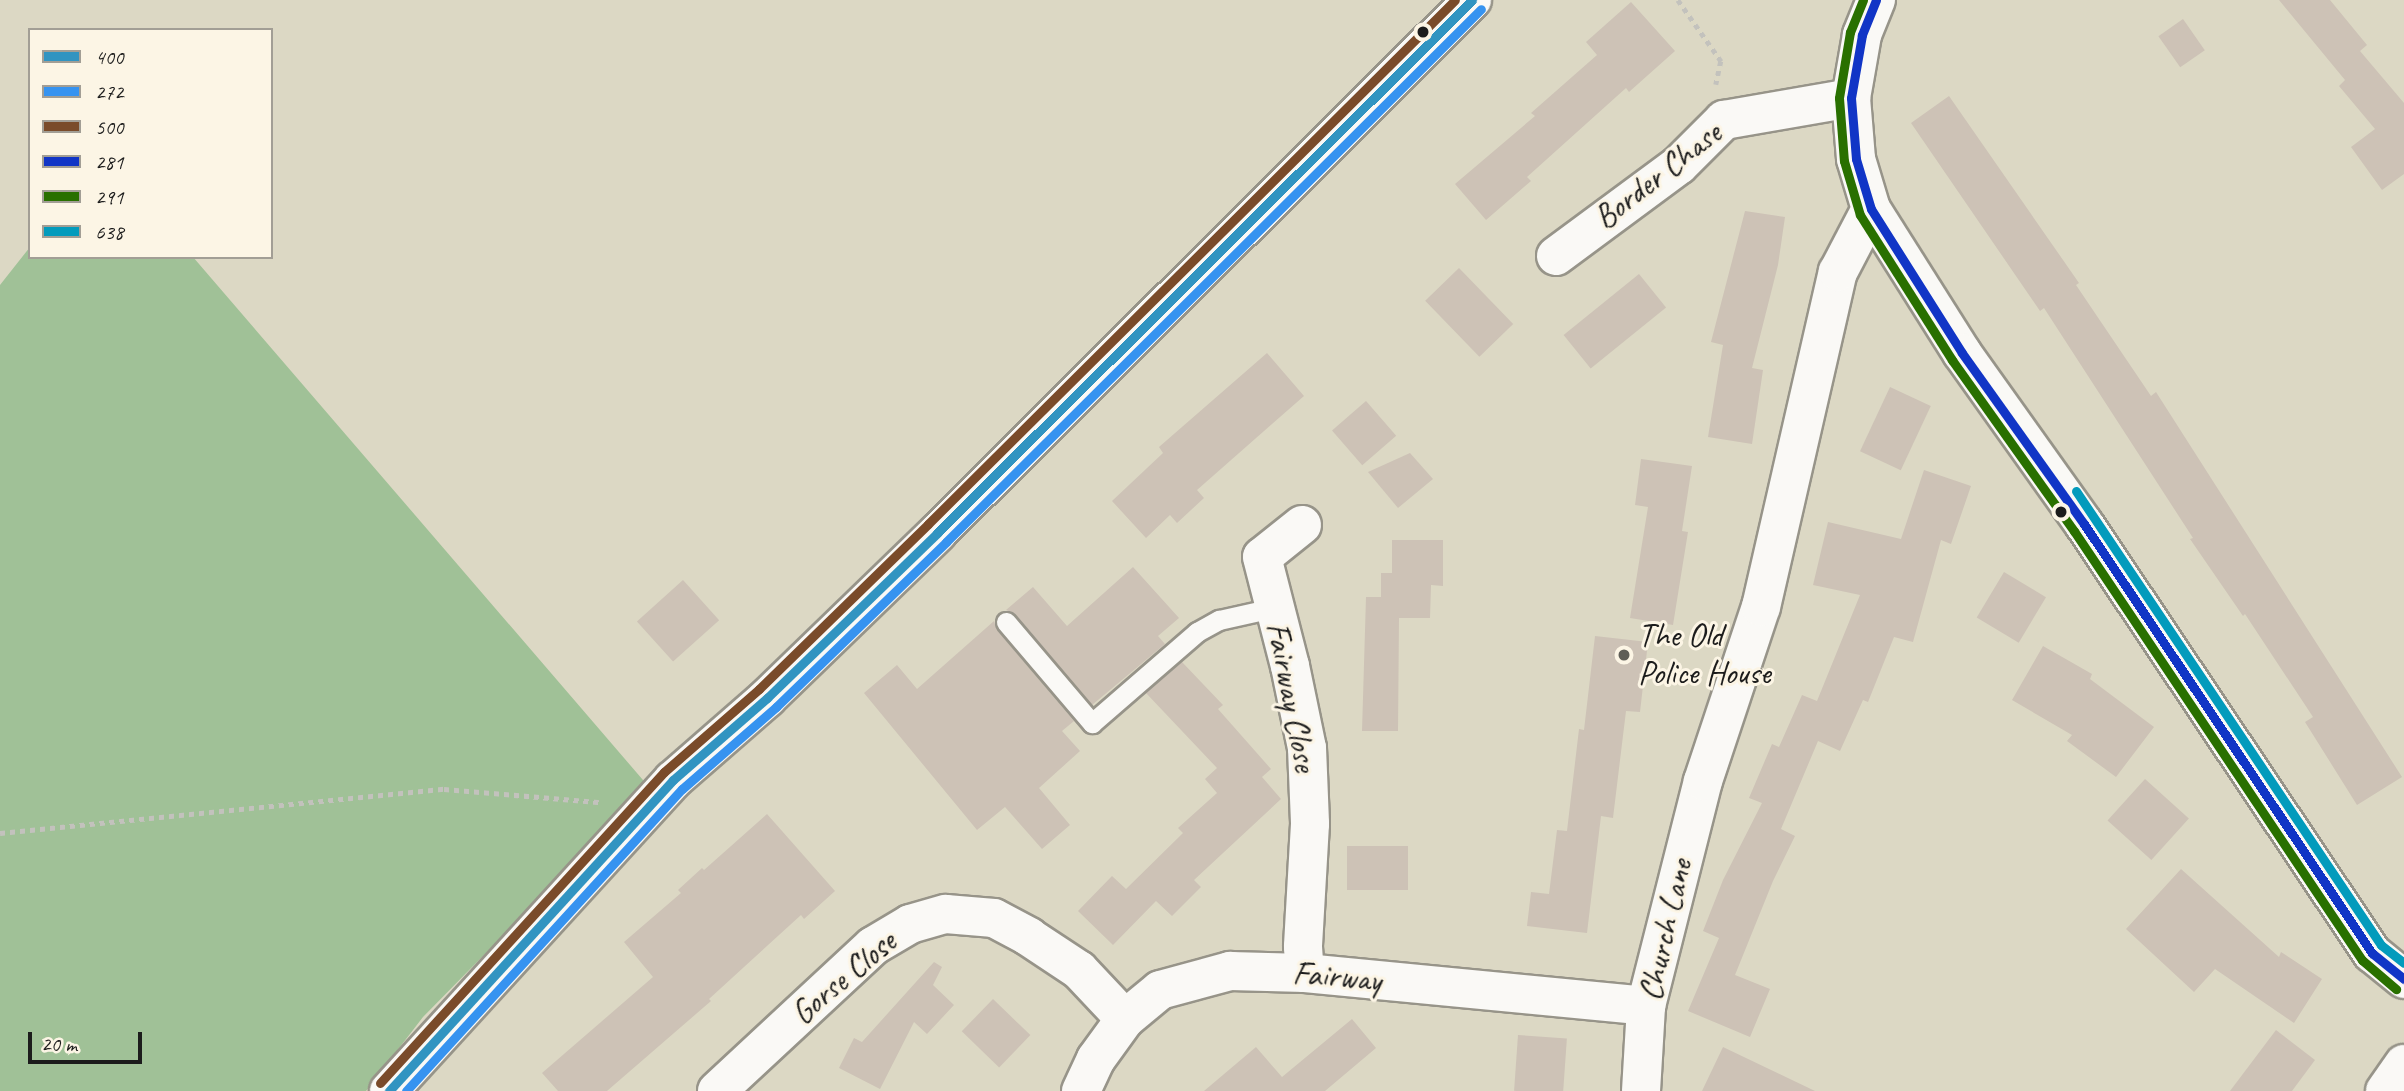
<!DOCTYPE html>
<html>
<head>
<meta charset="utf-8">
<style>
  body { margin:0 }
  #map { position:relative; width:2404px; height:1091px; overflow:hidden; background:#dcd8c4; font-family:Caveat,sans-serif }
  div>[style] { position:absolute }
  .forest>* { inset:0; background:#a0c197 }
  .building>* { inset:0; background:#cdc2b6; transform-origin:0 0 }
  .path>* { height:4.5px; margin-top:-2.25px; transform-origin:0; background:repeating-linear-gradient(90deg,#c3c2bd 0 5px,transparent 0 10px) }
  .roads { filter:drop-shadow(2px 0 #979489) drop-shadow(-2px 0 #979489) drop-shadow(0 2px #979489) drop-shadow(0 -2px #979489) }
  .lane>* { height:19px; margin:-9.5px; padding:0 9.5px; transform-origin:9.5px; border-radius:9.5px; background:#faf9f6 }
  .street>* { height:38px; margin:-19px; padding:0 19px; transform-origin:19px; border-radius:19px; background:#faf9f6 }
  .secondary>* { height:38px; margin:-19px; padding:0 19px; transform-origin:19px; border-radius:19px; background:#faf9f6 }
  .highway>* { height:38px; margin:-19px; padding:0 19px; transform-origin:19px; border-radius:19px; background:#faf9f6 }
  .bus-1>* { height:9px; margin:-4.5px; padding:0 4.5px; transform-origin:4.5px; border-radius:4.5px; background:#3194c1 }
  .bus-2>* { height:9px; margin:-4.5px; padding:0 4.5px; transform-origin:4.5px; border-radius:4.5px; background:#3693f0 }
  .bus-3>* { height:9px; margin:-4.5px; padding:0 4.5px; transform-origin:4.5px; border-radius:4.5px; background:#7a4b2a }
  .bus-4>* { height:9px; margin:-4.5px; padding:0 4.5px; transform-origin:4.5px; border-radius:4.5px; background:#1135c6 }
  .bus-5>* { height:9px; margin:-4.5px; padding:0 4.5px; transform-origin:4.5px; border-radius:4.5px; background:#297000 }
  .bus-6>* { height:9px; margin:-4.5px; padding:0 4.5px; transform-origin:4.5px; border-radius:4.5px; background:#039bbc }
  .dots>* { width:19px; height:19px; translate:-50% -50%; box-sizing:border-box; border:4px solid #fcf5e5; border-radius:50% }
  span { translate:-50% -50%; white-space:nowrap; text-align:center; line-height:1.15; -webkit-text-stroke:6px #fcf5e5; paint-order:stroke }
  .street-label { font-size:33px; color:#1c1c1c }
  .poi-label { font-size:33px; color:#1c1c1c }
  .left { translate:0 -50%; text-align:left }
  .legend { position:absolute; left:28px; top:28px; width:245px; height:231px; box-sizing:border-box; background:#fcf5e5; border:2px solid #a29e95; margin:0; padding:9px 12px; list-style:none; font-size:21px; color:#1c1c1c }
  .legend li { display:flex; align-items:center; gap:14px; height:35px }
  .legend b { width:35px; border:2px solid #a29e95 }
  .scale { position:absolute; left:28px; top:1032px; width:114px; height:32px; box-sizing:border-box; border:4px solid #1c1c1c; border-top:0; padding-left:9px; font-size:21px; line-height:24px; white-space:nowrap; color:#1c1c1c; -webkit-text-stroke:5px #fcf5e5; paint-order:stroke }
</style>
</head>
<body>
<div id="map">
  <div class="forest">
    <div style="clip-path:polygon(30px 247px,30px 257px,193px 257px,649px 787px,423px 1017px,366px 1091px,0 1091px,0 285px)"></div>
  </div>
  <div class="building">
    <div style="clip-path:polygon(2279px 0,2330px 0,2367px 45px,2360px 51px,2404px 103px,2404px 174px,2382px 190px,2351px 147px,2375px 129px,2339px 86px,2345px 80px)"></div>
    <div style="clip-path:polygon(1631px 2px,1675px 51px,1629px 92px,1626px 88px,1527px 177px,1531px 181px,1486px 220px,1455px 184px,1535px 116px,1531px 113px,1597px 55px,1586px 42px)"></div>
    <div style="left:2183px;top:19px;width:38px;height:30px;rotate:55deg"></div>
    <div style="clip-path:polygon(1949px 96px,2079px 283px,2076px 285px,2151px 396px,2156px 392px,2402px 777px,2357px 805px,2305px 722px,2313px 717px,2245px 614px,2243px 616px,2190px 539px,2193px 538px,2044px 308px,2040px 311px,1911px 123px)"></div>
    <div style="clip-path:polygon(1745px 211px,1785px 217px,1778px 265px,1752px 368px,1763px 370px,1752px 444px,1708px 437px,1723px 345px,1711px 342px)"></div>
    <div style="left:1459px;top:268px;width:78px;height:47px;rotate:46deg"></div>
    <div style="left:1639px;top:274px;width:43px;height:97px;rotate:51deg"></div>
    <div style="clip-path:polygon(1267px 353px,1304px 396px,1197px 490px,1204px 498px,1177px 523px,1170px 515px,1146px 538px,1112px 501px,1163px 453px,1159px 447px)"></div>
    <div style="left:1890px;top:387px;width:45px;height:71px;rotate:25deg"></div>
    <div style="left:1366px;top:401px;width:46px;height:45px;rotate:49deg"></div>
    <div style="clip-path:polygon(1410px 453px,1433px 479px,1398px 508px,1368px 472px)"></div>
    <div style="clip-path:polygon(1641px 459px,1692px 466px,1682px 531px,1688px 532px,1673px 625px,1630px 618px,1648px 507px,1635px 505px)"></div>
    <div style="clip-path:polygon(1924px 470px,1971px 486px,1951px 544px,1941px 540px,1913px 642px,1894px 637px,1868px 702px,1863px 700px,1840px 751px,1818px 741px,1781px 829px,1795px 836px,1773px 881px,1735px 975px,1770px 989px,1750px 1037px,1688px 1011px,1719px 938px,1703px 931px,1723px 880px,1762px 803px,1749px 798px,1772px 744px,1779px 747px,1802px 695px,1817px 701px,1860px 595px,1813px 585px,1828px 522px,1901px 539px)"></div>
    <div style="clip-path:polygon(1392px 540px,1443px 540px,1443px 586px,1431px 585px,1430px 618px,1399px 618px,1398px 731px,1362px 731px,1366px 597px,1381px 597px,1381px 573px,1392px 573px)"></div>
    <div style="clip-path:polygon(1133px 567px,1179px 618px,1158px 636px,1165px 644px,1092px 705px,1015px 614px,1006px 610px,1033px 587px,1067px 626px)"></div>
    <div style="left:2004px;top:572px;width:49px;height:53px;rotate:31deg"></div>
    <div style="left:683px;top:580px;width:54px;height:62px;rotate:48deg"></div>
    <div style="clip-path:polygon(994px 621px,997px 630px,1074px 721px,1062px 731px,1080px 751px,1039px 788px,1070px 825px,1042px 849px,1005px 807px,977px 830px,864px 693px,897px 665px,917px 689px)"></div>
    <div style="clip-path:polygon(1595px 636px,1648px 642px,1640px 712px,1626px 711px,1613px 818px,1601px 816px,1587px 933px,1527px 926px,1531px 892px,1549px 894px,1557px 830px,1567px 831px,1579px 729px,1584px 730px)"></div>
    <div style="clip-path:polygon(2043px 646px,2092px 674px,2090px 679px,2154px 727px,2116px 777px,2067px 741px,2072px 735px,2012px 700px)"></div>
    <div style="clip-path:polygon(1182px 662px,1223px 705px,1218px 709px,1271px 769px,1262px 777px,1281px 799px,1194px 880px,1201px 887px,1172px 916px,1156px 901px,1113px 945px,1078px 911px,1112px 876px,1126px 889px,1183px 833px,1178px 828px,1217px 793px,1205px 779px,1217px 768px,1146px 693px)"></div>
    <div style="left:2145px;top:779px;width:59px;height:56px;rotate:42deg"></div>
    <div style="clip-path:polygon(767px 814px,835px 891px,804px 919px,801px 915px,709px 999px,711px 1001px,607px 1091px,558px 1091px,542px 1073px,653px 977px,624px 942px,681px 893px,678px 890px,702px 868px,704px 870px)"></div>
    <div style="left:1347px;top:846px;width:61px;height:44px"></div>
    <div style="clip-path:polygon(2181px 869px,2279px 957px,2281px 952px,2322px 979px,2294px 1023px,2215px 969px,2194px 992px,2126px 929px)"></div>
    <div style="clip-path:polygon(934px 962px,942px 967px,933px 985px,954px 1005px,927px 1034px,914px 1022px,880px 1089px,839px 1068px,854px 1038px,862px 1042px)"></div>
    <div style="left:993px;top:999px;width:52px;height:45px;rotate:44deg"></div>
    <div style="clip-path:polygon(1352px 1019px,1376px 1048px,1325px 1091px,1204px 1091px,1256px 1047px,1282px 1077px)"></div>
    <div style="clip-path:polygon(2276px 1030px,2315px 1060px,2292px 1091px,2230px 1091px)"></div>
    <div style="left:1518px;top:1035px;width:49px;height:56px;rotate:4deg"></div>
    <div style="clip-path:polygon(1723px 1047px,1815px 1091px,1702px 1091px)"></div>
  </div>
  <div class="path">
    <div style="left:1678px;top:0;width:75px;rotate:54.8deg"></div>
    <div style="left:1721px;top:61px;width:24px;rotate:102deg"></div>
    <div style="left:0;top:833px;width:446px;rotate:-5.7deg"></div>
    <div style="left:444px;top:789px;width:157px;rotate:4.8deg"></div>
  </div>
  <div class="roads">
    <div class="lane">
      <div style="left:1006px;top:622px;width:133px;rotate:49.6deg"></div>
      <div style="left:1092px;top:723px;width:139px;rotate:-40.9deg"></div>
      <div style="left:1197px;top:632px;width:25px;rotate:-29deg"></div>
      <div style="left:1219px;top:620px;width:55px;rotate:-12.5deg"></div>
    </div>
    <div class="street">
      <div style="left:1556px;top:256px;width:153px;rotate:-36.5deg"></div>
      <div style="left:1679px;top:165px;width:64px;rotate:-45deg"></div>
      <div style="left:1724px;top:120px;width:129px;rotate:-9.8deg"></div>
      <div style="left:1302px;top:525px;width:51px;rotate:141.3deg"></div>
      <div style="left:1262px;top:557px;width:113px;rotate:75.6deg"></div>
      <div style="left:1290px;top:666px;width:84px;rotate:78.3deg"></div>
      <div style="left:1307px;top:748px;width:76px;rotate:87.7deg"></div>
      <div style="left:1310px;top:824px;width:123px;rotate:93.3deg"></div>
      <div style="left:1303px;top:947px;width:26px;rotate:86deg"></div>
      <div style="left:717px;top:1091px;width:213px;rotate:-42.9deg"></div>
      <div style="left:873px;top:946px;width:43px;rotate:-30.7deg"></div>
      <div style="left:910px;top:924px;width:37px;rotate:-16deg"></div>
      <div style="left:946px;top:914px;width:48px;rotate:4.8deg"></div>
      <div style="left:994px;top:918px;width:40px;rotate:28deg"></div>
      <div style="left:1029px;top:937px;width:60px;rotate:33.4deg"></div>
      <div style="left:1079px;top:970px;width:67px;rotate:46.8deg"></div>
      <div style="left:1081px;top:1091px;width:35px;rotate:-65deg"></div>
      <div style="left:1096px;top:1059px;width:49px;rotate:-54.1deg"></div>
      <div style="left:1125px;top:1019px;width:45px;rotate:-39.6deg"></div>
      <div style="left:1160px;top:990px;width:73px;rotate:-15.2deg"></div>
      <div style="left:1230px;top:971px;width:75px;rotate:1.5deg"></div>
      <div style="left:1305px;top:973px;width:343px;rotate:5.5deg"></div>
      <div style="left:1641px;top:1091px;width:85px;rotate:-86.6deg"></div>
      <div style="left:1646px;top:1006px;width:232px;rotate:-75.8deg"></div>
      <div style="left:1703px;top:781px;width:183px;rotate:-71.6deg"></div>
      <div style="left:1761px;top:607px;width:344px;rotate:-77.1deg"></div>
      <div style="left:1838px;top:272px;width:71px;rotate:-62.4deg"></div>
      <div style="left:2385px;top:1091px;width:33px;rotate:-55deg"></div>
    </div>
    <div class="secondary">
      <div style="left:1876px;top:0;width:38px;rotate:112deg"></div>
      <div style="left:1862px;top:35px;width:64px;rotate:99.9deg"></div>
      <div style="left:1851px;top:98px;width:61px;rotate:85.3deg"></div>
      <div style="left:1856px;top:159px;width:52px;rotate:73.3deg"></div>
      <div style="left:1871px;top:209px;width:170px;rotate:57.7deg"></div>
      <div style="left:1962px;top:353px;width:210px;rotate:54.5deg"></div>
      <div style="left:2084px;top:524px;width:517px;rotate:56.13deg"></div>
      <div style="left:2372px;top:953px;width:41px;rotate:39.1deg"></div>
    </div>
    <div class="highway">
      <div style="left:389px;top:1091px;width:421px;rotate:-47.6deg"></div>
      <div style="left:673px;top:780px;width:125px;rotate:-41.1deg"></div>
      <div style="left:767px;top:698px;width:237px;rotate:-44.1deg"></div>
      <div style="left:937px;top:533px;width:755px;rotate:-44.89deg"></div>
    </div>
  </div>
  <div class="bus-1">
    <div style="left:389px;top:1091px;width:421px;rotate:-47.6deg"></div>
    <div style="left:673px;top:780px;width:125px;rotate:-41.1deg"></div>
    <div style="left:767px;top:698px;width:237px;rotate:-44.1deg"></div>
    <div style="left:937px;top:533px;width:755px;rotate:-44.89deg"></div>
  </div>
  <div class="bus-2">
    <div style="left:406px;top:1091px;width:409px;rotate:-47.6deg"></div>
    <div style="left:682px;top:789px;width:125px;rotate:-41.1deg"></div>
    <div style="left:776px;top:707px;width:237px;rotate:-44.1deg"></div>
    <div style="left:946px;top:542px;width:755px;rotate:-44.89deg"></div>
  </div>
  <div class="bus-3">
    <div style="left:380px;top:1083px;width:421px;rotate:-47.6deg"></div>
    <div style="left:664px;top:772px;width:126px;rotate:-41.1deg"></div>
    <div style="left:759px;top:689px;width:236px;rotate:-44.3deg"></div>
    <div style="left:928px;top:524px;width:743px;rotate:-44.84deg"></div>
  </div>
  <div class="bus-4">
    <div style="left:1876px;top:0;width:38px;rotate:112deg"></div>
    <div style="left:1862px;top:35px;width:64px;rotate:99.9deg"></div>
    <div style="left:1851px;top:98px;width:61px;rotate:85.3deg"></div>
    <div style="left:1856px;top:159px;width:52px;rotate:73.3deg"></div>
    <div style="left:1871px;top:209px;width:170px;rotate:57.7deg"></div>
    <div style="left:1962px;top:353px;width:210px;rotate:54.5deg"></div>
    <div style="left:2084px;top:524px;width:517px;rotate:56.13deg"></div>
    <div style="left:2372px;top:953px;width:41px;rotate:39.1deg"></div>
  </div>
  <div class="bus-5">
    <div style="left:1863px;top:0;width:35px;rotate:112deg"></div>
    <div style="left:1850px;top:32px;width:67px;rotate:99.5deg"></div>
    <div style="left:1839px;top:98px;width:63px;rotate:85.5deg"></div>
    <div style="left:1844px;top:161px;width:56px;rotate:73.5deg"></div>
    <div style="left:1860px;top:215px;width:172px;rotate:57.6deg"></div>
    <div style="left:1952px;top:360px;width:210px;rotate:54.5deg"></div>
    <div style="left:2074px;top:531px;width:517px;rotate:56.13deg"></div>
    <div style="left:2362px;top:960px;width:45px;rotate:40.5deg"></div>
  </div>
  <div class="bus-6">
    <div style="left:2076px;top:491px;width:547px;rotate:56.11deg"></div>
    <div style="left:2381px;top:945px;width:29px;rotate:38deg"></div>
  </div>
  <div class="dots">
    <div style="left:1423px;top:32px;background:#1c1c1c"></div>
    <div style="left:2061px;top:512px;background:#1c1c1c"></div>
    <div style="left:1624px;top:655px;background:#5f5e57"></div>
  </div>
  <div class="street-label">
    <span style="left:1658px;top:176px;rotate:-38deg">Border Chase</span>
    <span style="left:1291px;top:697px;rotate:79deg">Fairway Close</span>
    <span style="left:1666px;top:930px;rotate:-77deg">Church Lane</span>
    <span style="left:1337px;top:977px;rotate:5deg">Fairway</span>
    <span style="left:844px;top:978px;rotate:-40deg">Gorse Close</span>
  </div>
  <div class="poi-label">
    <span class="left" style="left:1638px;top:655px">The Old<br>Police House</span>
  </div>
  <ul class="legend">
  <li><b style="height:9px;background:#3194c1"></b>400</li>
  <li><b style="height:9px;background:#3693f0"></b>272</li>
  <li><b style="height:9px;background:#7a4b2a"></b>500</li>
  <li><b style="height:9px;background:#1135c6"></b>281</li>
  <li><b style="height:9px;background:#297000"></b>291</li>
  <li><b style="height:9px;background:#039bbc"></b>638</li>
  </ul>
  <div class="scale">20 m</div>
</div>
</body>
</html>
